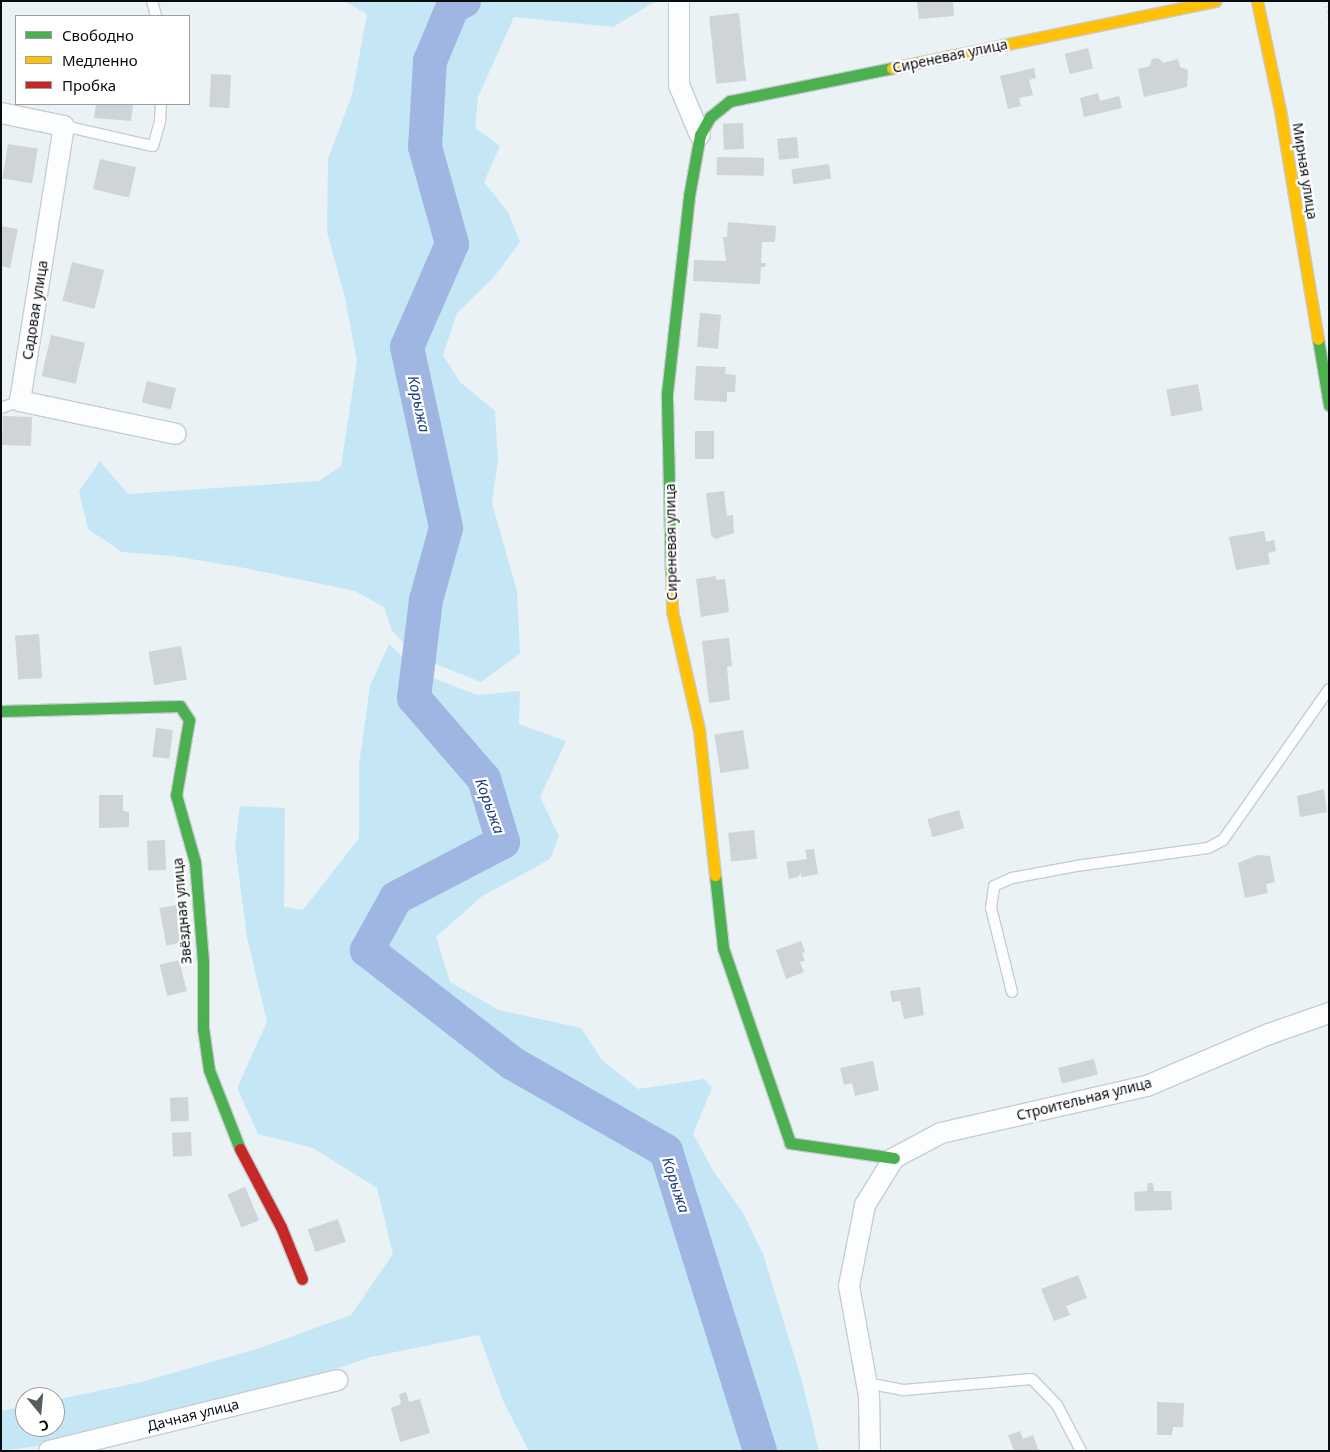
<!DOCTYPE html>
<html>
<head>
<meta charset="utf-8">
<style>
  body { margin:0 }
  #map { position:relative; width:1330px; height:1452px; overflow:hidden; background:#eaf2f6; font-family:"Noto Sans",sans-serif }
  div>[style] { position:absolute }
  .green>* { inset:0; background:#c5e7f5 }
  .river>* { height:34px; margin:-17px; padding:0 17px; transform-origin:17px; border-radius:17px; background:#9fb6e3 }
  .building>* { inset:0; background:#ced4d8; transform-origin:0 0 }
  .path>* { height:3px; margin-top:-1.5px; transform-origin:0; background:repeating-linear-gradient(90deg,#d2d4d6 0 1px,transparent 0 5px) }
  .roads { filter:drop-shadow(1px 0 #c6cdd0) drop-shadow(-1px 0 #c6cdd0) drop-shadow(0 1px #c6cdd0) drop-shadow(0 -1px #c6cdd0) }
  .lane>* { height:10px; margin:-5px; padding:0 5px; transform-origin:5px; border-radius:5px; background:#fcfdfe }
  .street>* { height:20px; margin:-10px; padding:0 10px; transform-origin:10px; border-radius:10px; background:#fcfdfe }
  .fast>* { height:11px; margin:-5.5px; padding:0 5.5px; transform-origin:5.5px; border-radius:5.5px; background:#4caf50 }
  .slow>* { height:11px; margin:-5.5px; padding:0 5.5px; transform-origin:5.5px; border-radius:5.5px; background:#ffc107 }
  .jam>* { height:11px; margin:-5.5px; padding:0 5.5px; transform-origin:5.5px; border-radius:5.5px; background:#c62828 }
  span { translate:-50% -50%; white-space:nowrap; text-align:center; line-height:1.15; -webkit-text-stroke:4.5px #fff; paint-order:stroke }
  .street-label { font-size:14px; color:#090d0f }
  .water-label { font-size:15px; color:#1c3b84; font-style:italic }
  .frame { position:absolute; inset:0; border:2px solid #090d0f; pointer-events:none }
  .legend { position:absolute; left:15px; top:15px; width:175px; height:90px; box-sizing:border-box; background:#fff; border:1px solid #9d9e9f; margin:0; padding:6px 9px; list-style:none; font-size:15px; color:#090d0f }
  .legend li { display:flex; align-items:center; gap:10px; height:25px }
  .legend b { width:25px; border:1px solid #9d9e9f }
  .north { position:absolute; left:15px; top:1387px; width:50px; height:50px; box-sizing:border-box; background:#fff; border:1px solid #9d9e9f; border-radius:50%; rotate:163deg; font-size:14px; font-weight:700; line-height:20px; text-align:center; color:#090d0f }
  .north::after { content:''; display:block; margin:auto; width:18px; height:22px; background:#585d60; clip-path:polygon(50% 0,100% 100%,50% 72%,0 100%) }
</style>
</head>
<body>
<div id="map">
  <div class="green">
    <div style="clip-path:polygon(344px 1px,656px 1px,613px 27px,514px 17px,478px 97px,475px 128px,500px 146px,484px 182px,508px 212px,520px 242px,494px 277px,457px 313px,443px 355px,460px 382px,495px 411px,498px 459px,492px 503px,517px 591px,520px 654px,481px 682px,418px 657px,392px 631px,384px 607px,355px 591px,245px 568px,173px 556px,122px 552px,88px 529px,79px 491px,100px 461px,128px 494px,319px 481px,341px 466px,357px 361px,345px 298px,327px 232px,328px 159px,352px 95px,367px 14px)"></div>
    <div style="clip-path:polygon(389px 644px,418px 672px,477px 695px,520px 691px,519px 724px,566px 741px,540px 797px,559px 836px,550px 859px,481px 897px,436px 937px,450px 982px,499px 1010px,581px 1028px,602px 1060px,638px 1089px,704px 1079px,712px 1088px,693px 1134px,714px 1172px,742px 1211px,763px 1254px,802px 1381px,819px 1451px,529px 1451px,504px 1403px,479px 1335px,371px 1357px,289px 1385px,99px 1438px,1px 1451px,1px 1411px,25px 1406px,25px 1427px,55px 1427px,55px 1400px,141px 1382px,257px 1349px,351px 1315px,393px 1254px,377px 1188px,313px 1148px,258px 1134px,237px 1088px,267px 1022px,247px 937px,235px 846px,240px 806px,285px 808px,284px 907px,303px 910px,359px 838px,359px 764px,370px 686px)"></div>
  </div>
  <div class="river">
    <div style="left:464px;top:1px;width:12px;rotate:156deg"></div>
    <div style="left:453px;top:6px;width:60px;rotate:112.7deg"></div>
    <div style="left:430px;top:61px;width:86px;rotate:93.3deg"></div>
    <div style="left:425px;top:147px;width:101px;rotate:74.4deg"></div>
    <div style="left:452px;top:244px;width:112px;rotate:113.6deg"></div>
    <div style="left:407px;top:347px;width:185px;rotate:77.8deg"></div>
    <div style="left:446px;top:528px;width:75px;rotate:105.5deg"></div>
    <div style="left:426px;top:600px;width:99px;rotate:97deg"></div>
    <div style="left:414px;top:698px;width:107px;rotate:49.2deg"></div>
    <div style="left:484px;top:779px;width:66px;rotate:73.2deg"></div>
    <div style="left:503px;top:842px;width:121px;rotate:152.4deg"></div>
    <div style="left:396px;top:898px;width:60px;rotate:119.1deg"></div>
    <div style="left:367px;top:950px;width:184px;rotate:37.9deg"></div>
    <div style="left:512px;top:1063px;width:177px;rotate:29.7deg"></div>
    <div style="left:666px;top:1151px;width:314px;rotate:72.6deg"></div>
  </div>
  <div class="building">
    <div style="clip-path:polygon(917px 1px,953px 1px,954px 16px,919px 19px)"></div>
    <div style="left:739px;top:13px;width:68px;height:30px;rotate:84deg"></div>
    <div style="left:1088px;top:48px;width:21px;height:24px;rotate:76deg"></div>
    <div style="clip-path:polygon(1158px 58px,1163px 63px,1178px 59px,1180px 67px,1188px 70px,1187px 87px,1144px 97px,1138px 69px,1150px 66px,1152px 59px)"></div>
    <div style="clip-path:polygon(1034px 68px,1036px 78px,1029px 80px,1033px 95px,1019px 98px,1021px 106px,1008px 109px,1000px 76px)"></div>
    <div style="left:211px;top:74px;width:20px;height:33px;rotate:3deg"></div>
    <div style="clip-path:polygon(1098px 93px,1100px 101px,1119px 96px,1122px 108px,1084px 117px,1080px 98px)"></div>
    <div style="clip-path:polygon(96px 104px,133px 104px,131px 121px,94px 118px)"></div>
    <div style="left:743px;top:123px;width:26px;height:20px;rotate:88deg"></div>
    <div style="left:797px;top:137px;width:21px;height:20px;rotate:85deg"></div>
    <div style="left:8px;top:144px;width:30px;height:35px;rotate:9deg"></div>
    <div style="left:717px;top:157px;width:47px;height:18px;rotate:1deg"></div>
    <div style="left:100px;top:159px;width:37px;height:31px;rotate:13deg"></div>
    <div style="left:829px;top:164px;width:15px;height:38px;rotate:82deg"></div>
    <div style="clip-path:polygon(728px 222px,776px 226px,775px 242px,762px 242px,761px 263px,766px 263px,765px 267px,761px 267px,760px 284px,693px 281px,694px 260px,726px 261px,723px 237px,727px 237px)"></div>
    <div style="clip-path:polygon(1px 226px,18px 229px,10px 268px,1px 266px)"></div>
    <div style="left:72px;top:262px;width:33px;height:40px;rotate:14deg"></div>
    <div style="left:700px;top:313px;width:21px;height:34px;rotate:5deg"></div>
    <div style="left:51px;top:335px;width:35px;height:42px;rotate:13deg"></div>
    <div style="clip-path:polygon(696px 366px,726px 367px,725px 374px,736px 375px,735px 392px,727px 392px,727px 402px,694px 400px)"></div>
    <div style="left:147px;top:381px;width:30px;height:22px;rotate:14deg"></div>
    <div style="left:1198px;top:384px;width:27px;height:32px;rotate:80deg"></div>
    <div style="left:3px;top:416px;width:29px;height:29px;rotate:2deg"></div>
    <div style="left:695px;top:431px;width:19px;height:28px"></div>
    <div style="clip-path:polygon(724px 491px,727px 516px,733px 515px,734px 533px,715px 539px,711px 535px,706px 493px)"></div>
    <div style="clip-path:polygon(1264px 531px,1266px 542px,1274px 540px,1276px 551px,1268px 553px,1270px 564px,1236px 570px,1229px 537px)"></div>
    <div style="clip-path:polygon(716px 576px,716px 580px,725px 579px,729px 612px,701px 617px,696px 579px)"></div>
    <div style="left:39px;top:634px;width:44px;height:24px;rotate:86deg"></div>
    <div style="clip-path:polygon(729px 638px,732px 666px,727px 667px,730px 700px,709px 703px,702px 641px)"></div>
    <div style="left:181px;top:646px;width:34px;height:33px;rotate:80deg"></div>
    <div style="left:156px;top:728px;width:17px;height:29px;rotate:7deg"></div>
    <div style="left:743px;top:730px;width:39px;height:29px;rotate:81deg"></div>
    <div style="clip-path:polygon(1324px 789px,1327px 812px,1300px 817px,1297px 796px)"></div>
    <div style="clip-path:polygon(99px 795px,123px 795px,123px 811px,129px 812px,129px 827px,99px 828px)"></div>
    <div style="left:959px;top:810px;width:19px;height:33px;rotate:74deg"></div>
    <div style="left:754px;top:830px;width:29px;height:26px;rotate:84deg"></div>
    <div style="left:165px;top:840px;width:30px;height:18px;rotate:88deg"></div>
    <div style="clip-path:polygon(814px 849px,818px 874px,801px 877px,801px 873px,798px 877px,789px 879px,786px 862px,807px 859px,805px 850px)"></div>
    <div style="clip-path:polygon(1257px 855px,1270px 856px,1275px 882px,1266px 884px,1268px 893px,1245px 898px,1238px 863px)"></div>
    <div style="left:176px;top:905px;width:38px;height:17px;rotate:79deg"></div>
    <div style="clip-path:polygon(801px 941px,805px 952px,802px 953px,805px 961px,800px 962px,804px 972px,786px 979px,776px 950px)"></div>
    <div style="left:179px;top:960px;width:32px;height:20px;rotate:76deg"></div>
    <div style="clip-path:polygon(920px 987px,924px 1015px,904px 1019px,900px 1001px,892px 1002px,890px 991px)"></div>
    <div style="left:1094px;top:1059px;width:16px;height:37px;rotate:76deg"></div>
    <div style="clip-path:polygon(873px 1061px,879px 1090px,855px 1096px,852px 1083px,844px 1085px,840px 1068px)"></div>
    <div style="left:188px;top:1097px;width:24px;height:18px;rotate:88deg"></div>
    <div style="left:191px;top:1132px;width:24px;height:19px;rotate:88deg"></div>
    <div style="clip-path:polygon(1148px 1183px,1153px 1183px,1154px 1191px,1171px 1191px,1172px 1210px,1135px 1211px,1134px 1192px,1147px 1191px)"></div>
    <div style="left:245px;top:1187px;width:36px;height:19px;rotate:67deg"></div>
    <div style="left:338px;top:1219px;width:24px;height:32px;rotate:71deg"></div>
    <div style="clip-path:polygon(1078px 1275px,1087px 1298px,1066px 1306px,1070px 1315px,1054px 1321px,1041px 1289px)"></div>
    <div style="clip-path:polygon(406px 1392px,409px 1402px,420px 1399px,430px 1433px,400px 1442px,391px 1408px,401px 1404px,399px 1394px)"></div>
    <div style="clip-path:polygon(1157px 1402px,1184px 1403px,1183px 1427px,1173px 1427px,1172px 1435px,1157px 1435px)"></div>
    <div style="clip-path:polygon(1020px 1431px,1023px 1439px,1033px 1435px,1039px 1451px,1014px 1451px,1008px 1435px)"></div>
  </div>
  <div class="path">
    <div style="left:1325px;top:1px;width:18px;rotate:77deg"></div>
  </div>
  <div class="roads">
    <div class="lane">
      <div style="left:152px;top:1px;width:16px;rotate:75deg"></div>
      <div style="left:64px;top:126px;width:91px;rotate:12.7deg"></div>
      <div style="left:153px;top:146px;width:26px;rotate:-74deg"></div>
      <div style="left:160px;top:121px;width:17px;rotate:-87deg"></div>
      <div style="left:1px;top:408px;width:20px;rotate:-20deg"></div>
      <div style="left:1012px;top:992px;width:87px;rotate:-104deg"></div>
      <div style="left:991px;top:908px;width:22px;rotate:-82deg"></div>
      <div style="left:994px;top:886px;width:20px;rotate:-24deg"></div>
      <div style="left:1012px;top:878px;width:65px;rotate:-10.6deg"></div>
      <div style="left:1076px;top:866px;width:133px;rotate:-7.8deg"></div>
      <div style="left:1208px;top:848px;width:17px;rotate:-28deg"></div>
      <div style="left:1223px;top:840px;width:184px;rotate:-54.9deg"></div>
      <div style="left:867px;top:1383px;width:38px;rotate:11deg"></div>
      <div style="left:904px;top:1390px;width:128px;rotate:-4.9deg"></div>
      <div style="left:1032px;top:1379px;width:36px;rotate:46deg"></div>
      <div style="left:1057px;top:1405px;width:52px;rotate:62.4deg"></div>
    </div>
    <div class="street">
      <div style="left:679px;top:1px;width:84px;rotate:90deg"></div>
      <div style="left:679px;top:85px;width:54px;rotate:67.2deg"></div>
      <div style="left:1px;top:113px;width:64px;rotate:11.7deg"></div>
      <div style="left:64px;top:126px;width:278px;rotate:99.1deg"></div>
      <div style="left:20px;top:401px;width:159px;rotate:11.9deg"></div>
      <div style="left:49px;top:1451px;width:297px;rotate:-13.8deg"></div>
      <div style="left:870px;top:1451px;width:55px;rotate:-91deg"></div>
      <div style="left:869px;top:1396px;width:112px;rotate:-100.3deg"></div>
      <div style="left:849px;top:1286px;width:83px;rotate:-78.8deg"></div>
      <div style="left:865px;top:1205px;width:55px;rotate:-58.3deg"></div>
      <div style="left:894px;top:1158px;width:53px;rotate:-28deg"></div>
      <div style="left:941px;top:1133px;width:211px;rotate:-12.9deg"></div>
      <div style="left:1147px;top:1086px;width:133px;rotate:-23.1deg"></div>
      <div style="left:1269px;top:1034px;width:64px;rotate:-19.3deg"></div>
    </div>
    <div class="fast">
      <div style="left:1318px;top:339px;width:67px;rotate:80.5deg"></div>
      <div style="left:671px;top:576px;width:183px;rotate:-91.3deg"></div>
      <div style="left:667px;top:393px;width:198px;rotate:-83.6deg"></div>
      <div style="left:689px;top:196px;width:62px;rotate:-79.8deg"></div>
      <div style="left:700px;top:135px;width:21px;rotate:-61deg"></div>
      <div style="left:710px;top:117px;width:26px;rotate:-39deg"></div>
      <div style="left:730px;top:101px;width:165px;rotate:-11.5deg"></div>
      <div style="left:1px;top:711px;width:179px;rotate:-1.6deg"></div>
      <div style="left:180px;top:706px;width:17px;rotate:57deg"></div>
      <div style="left:189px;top:720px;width:76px;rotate:99.8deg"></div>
      <div style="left:176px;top:795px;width:70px;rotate:74.2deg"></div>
      <div style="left:195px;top:862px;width:99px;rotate:85.4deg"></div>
      <div style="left:203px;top:961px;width:67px;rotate:90deg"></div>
      <div style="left:203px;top:1028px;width:42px;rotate:81.9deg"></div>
      <div style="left:209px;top:1070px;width:85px;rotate:68.6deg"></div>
      <div style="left:715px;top:875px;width:73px;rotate:83.7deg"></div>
      <div style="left:723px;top:948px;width:206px;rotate:71deg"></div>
      <div style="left:790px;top:1143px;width:105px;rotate:8.2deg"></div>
    </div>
    <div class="slow">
      <div style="left:1257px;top:1px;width:111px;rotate:78.1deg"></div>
      <div style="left:1280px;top:110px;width:232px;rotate:80.6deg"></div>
      <div style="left:892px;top:68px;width:330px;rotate:-11.7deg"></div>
      <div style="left:671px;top:576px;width:35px;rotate:88deg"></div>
      <div style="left:672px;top:611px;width:122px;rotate:77.2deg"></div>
      <div style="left:699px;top:730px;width:146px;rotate:83.7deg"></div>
    </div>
    <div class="jam">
      <div style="left:240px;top:1149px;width:88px;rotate:62.3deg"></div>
      <div style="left:281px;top:1227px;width:56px;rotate:68deg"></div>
    </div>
  </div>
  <div class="street-label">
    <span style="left:950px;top:56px;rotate:-12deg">Сиреневая улица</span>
    <span style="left:1305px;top:171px;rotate:81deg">Мирная улица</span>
    <span style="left:35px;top:310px;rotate:-81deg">Садовая улица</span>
    <span style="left:671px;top:542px;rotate:-91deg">Сиреневая улица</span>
    <span style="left:182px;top:911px;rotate:-95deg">Звёздная улица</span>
    <span style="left:1084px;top:1099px;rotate:-14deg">Строительная улица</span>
    <span style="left:193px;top:1415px;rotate:-14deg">Дачная улица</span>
  </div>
  <div class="water-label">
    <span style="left:419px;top:404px;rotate:78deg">Корыжа</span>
    <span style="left:490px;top:806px;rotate:70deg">Корыжа</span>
    <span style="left:676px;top:1185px;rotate:72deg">Корыжа</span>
  </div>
  <div class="frame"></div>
  <ul class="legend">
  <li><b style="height:6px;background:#4caf50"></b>Свободно</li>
  <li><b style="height:6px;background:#ffc107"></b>Медленно</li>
  <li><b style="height:6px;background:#c62828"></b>Пробка</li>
  </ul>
  <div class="north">С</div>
</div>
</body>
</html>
